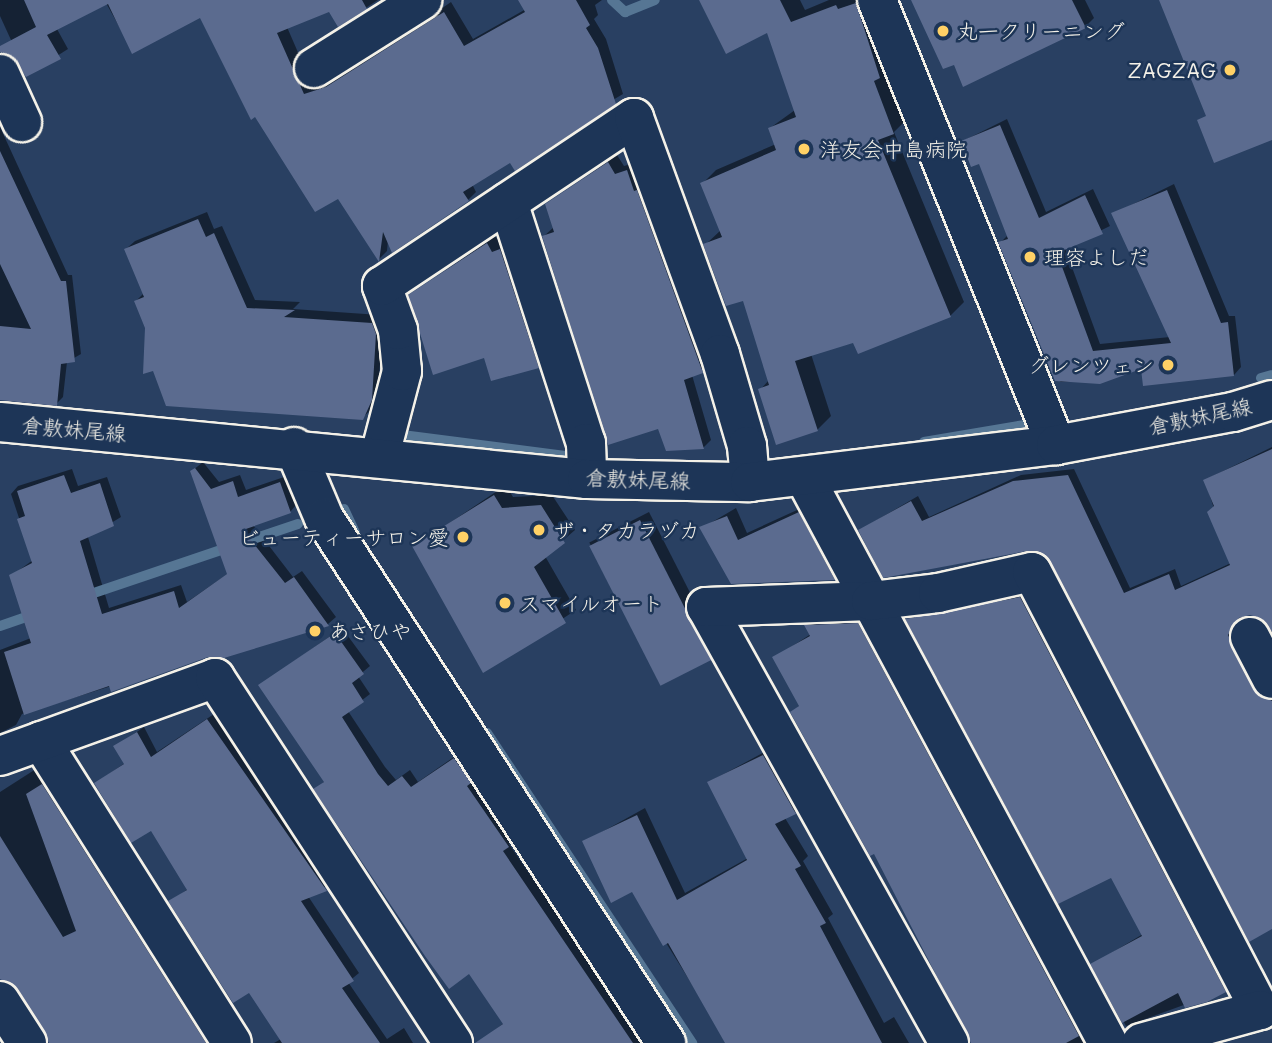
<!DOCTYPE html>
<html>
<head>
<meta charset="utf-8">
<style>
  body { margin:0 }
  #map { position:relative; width:1272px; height:1043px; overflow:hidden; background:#294062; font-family:Mali,"Klee One",sans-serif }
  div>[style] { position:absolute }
  .shadow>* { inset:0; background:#0007; transform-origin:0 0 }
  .stream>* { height:10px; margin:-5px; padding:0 5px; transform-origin:5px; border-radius:5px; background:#567694 }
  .building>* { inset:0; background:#5b6b8f; transform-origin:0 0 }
  .roads { filter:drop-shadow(2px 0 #f4f1e8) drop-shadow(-2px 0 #f4f1e8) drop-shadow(0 2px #f4f1e8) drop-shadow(0 -2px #f4f1e8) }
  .minor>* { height:38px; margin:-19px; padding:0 19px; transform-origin:19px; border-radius:19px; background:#1d3557 }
  .major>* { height:38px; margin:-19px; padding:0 19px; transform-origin:19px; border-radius:19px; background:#1d3557 }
  .dots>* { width:19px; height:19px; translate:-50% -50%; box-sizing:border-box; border:4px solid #1d3557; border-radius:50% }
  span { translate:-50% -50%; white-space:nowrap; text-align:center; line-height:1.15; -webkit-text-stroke:5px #1d3557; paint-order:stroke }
  .poi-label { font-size:21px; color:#f4f1e8 }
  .left { translate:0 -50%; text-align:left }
  .right { translate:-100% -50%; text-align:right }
  .street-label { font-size:21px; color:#f4f1e8 }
</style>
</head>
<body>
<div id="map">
  <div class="shadow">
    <div style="clip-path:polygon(0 0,378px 0,339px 25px,329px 9px,287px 27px,313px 87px,371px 57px,451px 2px,473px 39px,526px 9px,525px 0,602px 0,595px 5px,598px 15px,594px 19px,606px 39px,623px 94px,472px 184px,476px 192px,468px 200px,388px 240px,387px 251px,379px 259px,338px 196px,201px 16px,133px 51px,106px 3px,57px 29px,68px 49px,27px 75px,0 16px)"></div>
    <div style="clip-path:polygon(701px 0,800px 0,805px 10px,829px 0,873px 0,907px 119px,894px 132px,964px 302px,950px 316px,811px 354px,831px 416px,817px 430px,760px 390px,769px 380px,744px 299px,705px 245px,721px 230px,702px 184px,716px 170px,776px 144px,770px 128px,795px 110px,768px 30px)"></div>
    <div style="clip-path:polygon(913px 0,1085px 0,1094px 18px,1085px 27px,954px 62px)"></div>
    <div style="clip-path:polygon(1007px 119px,1046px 212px,1093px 189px,1110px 226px,1065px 248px,1100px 344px,1170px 337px,1113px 214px,1174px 184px,1229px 316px,1235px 316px,1241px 367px,1234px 375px,1143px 367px,1100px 382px,1061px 382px,1054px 377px,1000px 243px,1008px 235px,980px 161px,963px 141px)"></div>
    <div style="clip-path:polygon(0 127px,68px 275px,72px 275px,81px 354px,67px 362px,63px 397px,56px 404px,0 399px)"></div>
    <div style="clip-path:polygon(617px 155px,624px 166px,635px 163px,710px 363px,692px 375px,711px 440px,703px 448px,659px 427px,544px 236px,554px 227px,547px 204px)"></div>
    <div style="clip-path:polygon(207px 212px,214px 229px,222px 226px,255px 300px,300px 302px,293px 309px,380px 315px,384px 324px,376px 405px,362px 418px,146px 328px,136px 301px,144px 293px,126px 249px,135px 241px)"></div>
    <div style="clip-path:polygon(495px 236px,501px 244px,508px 242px,546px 358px,538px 366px,485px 356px,434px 373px,410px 295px)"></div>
    <div style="clip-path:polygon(1272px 447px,1272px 634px,1263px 618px,1250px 613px,1237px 620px,1236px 640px,1272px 692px,1272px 927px,1047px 554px,860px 530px,918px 496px,929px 517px,1021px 475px,1074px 469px,1130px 588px,1175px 569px,1181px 586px,1231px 563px,1205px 480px)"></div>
    <div style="clip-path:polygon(203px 462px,219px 482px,240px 475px,246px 490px,287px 476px,297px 504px,290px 512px,253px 525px,293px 577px,302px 571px,336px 617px,328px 624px,224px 657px,207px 656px,22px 714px,16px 725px,0 733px,0 650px,31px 638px,11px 576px,33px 560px,11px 494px,18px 486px,72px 469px,78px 486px,107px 477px,121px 517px,88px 537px,109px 608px,181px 585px,187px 602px,229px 573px,192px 471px)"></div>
    <div style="clip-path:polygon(506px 485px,513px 497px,552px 495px,575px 530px,545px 556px,576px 610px,484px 670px,414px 547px)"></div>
    <div style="clip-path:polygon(808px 505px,843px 570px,834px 579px,732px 582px,702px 528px,736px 508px,747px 533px)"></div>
    <div style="left:649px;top:512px;width:154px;height:67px;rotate:63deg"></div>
    <div style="clip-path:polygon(1027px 591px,1231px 984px,1225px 990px,1126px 1026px,1093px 964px,1143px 934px,1112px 876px,908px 619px,914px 613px)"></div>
    <div style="clip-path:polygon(864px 618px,1095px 1043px,973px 1043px,874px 852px,792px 713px,800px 705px,774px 658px,811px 634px,806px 626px,812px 620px)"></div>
    <div style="clip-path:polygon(342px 628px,370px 666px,358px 676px,370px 694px,348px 711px,385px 767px,396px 780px,410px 770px,418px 782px,461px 752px,514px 839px,509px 844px,645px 1043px,498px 1043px,491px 1033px,504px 1023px,469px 972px,316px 789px,325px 781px,260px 685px)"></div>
    <div style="clip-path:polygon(214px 714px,332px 883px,308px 896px,359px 973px,348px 982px,387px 1039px,404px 1028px,413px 1043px,274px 1043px,281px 1039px,249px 990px,171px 902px,189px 888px,151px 828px,96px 783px,125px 763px,115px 747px,144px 727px,157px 752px)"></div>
    <div style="clip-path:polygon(772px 748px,804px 805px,785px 818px,808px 856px,803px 861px,833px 914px,828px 918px,884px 1023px,894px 1017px,909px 1043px,734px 1043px,718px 1026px,633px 890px,584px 842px,645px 808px,685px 893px,748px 858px,709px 782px)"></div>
    <div style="clip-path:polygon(39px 767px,44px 782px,49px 779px,216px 1043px,51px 1043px,12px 980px,0 978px,0 792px)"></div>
  </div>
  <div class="stream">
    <div style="left:612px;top:0;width:18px;rotate:43deg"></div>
    <div style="left:625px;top:12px;width:32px;rotate:-22deg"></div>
    <div style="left:1261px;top:378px;width:11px;rotate:-15deg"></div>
    <div style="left:410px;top:436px;width:172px;rotate:7.3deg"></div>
    <div style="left:924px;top:442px;width:102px;rotate:-9.6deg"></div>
    <div style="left:344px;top:509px;width:26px;rotate:65deg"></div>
    <div style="left:82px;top:597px;width:228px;rotate:-18.7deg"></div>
    <div style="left:0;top:626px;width:36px;rotate:-19deg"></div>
    <div style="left:487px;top:733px;width:372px;rotate:56.5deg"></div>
  </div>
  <div class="building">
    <div style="clip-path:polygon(24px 0,362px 0,367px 9px,338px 27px,329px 12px,277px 33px,304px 94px,326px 87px,444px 12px,464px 46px,525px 12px,518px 0,576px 0,590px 25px,586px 28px,598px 48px,616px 104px,515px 171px,510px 163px,463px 192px,469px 201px,392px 253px,383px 232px,379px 262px,338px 199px,315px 212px,255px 117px,251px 120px,200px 18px,132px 54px,108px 4px,47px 35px,61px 59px,26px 77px,13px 57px,0 52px,0 46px,36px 27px)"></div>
    <div style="clip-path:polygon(699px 0,780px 0,791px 22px,836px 5px,838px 9px,856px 3px,880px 78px,874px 81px,894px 134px,878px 140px,951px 317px,858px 354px,853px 343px,795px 361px,818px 431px,776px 445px,758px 389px,769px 385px,743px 301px,726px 306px,703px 244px,722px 237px,700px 183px,776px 150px,768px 128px,796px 117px,767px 33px,726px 54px)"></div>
    <div style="clip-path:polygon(911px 0,1072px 0,1086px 28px,963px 87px,954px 65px,943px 69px)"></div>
    <div style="clip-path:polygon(1159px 0,1272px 0,1272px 140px,1214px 163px,1197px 120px,1206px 116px)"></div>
    <div style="clip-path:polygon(1000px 125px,1039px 218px,1085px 195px,1103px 234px,1057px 253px,1093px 351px,1171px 343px,1111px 213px,1167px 190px,1221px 323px,1228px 322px,1234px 376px,1143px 386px,1141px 369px,1100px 384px,1055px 381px,998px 242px,1008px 239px,979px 164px,971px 167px,961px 141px)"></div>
    <div style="clip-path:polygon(0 151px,61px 281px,66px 281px,75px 362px,61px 364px,57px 406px,0 400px,0 326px,31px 329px,0 264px)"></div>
    <div style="clip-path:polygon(608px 162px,615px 174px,627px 170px,634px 191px,637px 190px,703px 373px,684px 380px,704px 449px,666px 451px,658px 429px,608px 445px,542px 236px,554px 232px,545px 204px)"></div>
    <div style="clip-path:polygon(198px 219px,206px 237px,214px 233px,247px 308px,295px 310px,284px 317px,372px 323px,376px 334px,372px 400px,363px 420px,166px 406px,153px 371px,143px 374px,145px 328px,134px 301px,144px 297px,124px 249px)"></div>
    <div style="clip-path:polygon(487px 243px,492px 252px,500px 249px,539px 368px,491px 381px,484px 358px,433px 375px,408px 295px)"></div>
    <div style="clip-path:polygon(1272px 449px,1272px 632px,1262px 619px,1250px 615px,1239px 618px,1228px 635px,1253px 689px,1272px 701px,1272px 929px,1249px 942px,1046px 555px,1027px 551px,883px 578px,858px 530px,911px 501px,922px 521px,1013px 481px,1068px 475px,1124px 593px,1169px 574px,1175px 590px,1230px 565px,1207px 512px,1214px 506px,1203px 480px)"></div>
    <div style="clip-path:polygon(195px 468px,211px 489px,233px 481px,238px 497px,280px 482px,291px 513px,243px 530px,285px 583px,294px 577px,329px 626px,224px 658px,208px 657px,111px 692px,109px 686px,24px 715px,4px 652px,31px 643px,9px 575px,32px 563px,17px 519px,25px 516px,17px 491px,64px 475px,71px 493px,100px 483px,114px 526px,80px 541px,102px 614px,174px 591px,179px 608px,227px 574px,190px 471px)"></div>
    <div style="clip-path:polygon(494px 495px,502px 508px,541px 505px,565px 543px,534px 567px,566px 623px,483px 673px,412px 546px)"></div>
    <div style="clip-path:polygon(799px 512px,835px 580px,731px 584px,699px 527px,727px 516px,738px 540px)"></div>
    <div style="left:640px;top:520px;width:157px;height:57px;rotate:63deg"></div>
    <div style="clip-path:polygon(1020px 597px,1226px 992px,1207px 1002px,1185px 1008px,1178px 993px,1122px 1023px,1090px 964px,1142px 936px,1111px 878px,1058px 904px,905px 619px)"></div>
    <div style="clip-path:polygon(858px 623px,1079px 1036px,1066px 1043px,971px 1043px,874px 854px,870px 856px,790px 712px,799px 706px,772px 657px,810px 636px,804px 625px)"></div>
    <div style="clip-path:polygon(335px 633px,364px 674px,352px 683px,364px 702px,342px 717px,378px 774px,388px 786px,402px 776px,411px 787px,454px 758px,471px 783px,467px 786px,509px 847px,503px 851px,633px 1043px,475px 1043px,503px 1024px,469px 974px,449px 989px,425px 956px,313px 789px,324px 782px,258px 685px)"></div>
    <div style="clip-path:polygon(207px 719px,327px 891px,301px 901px,354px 981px,342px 988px,380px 1043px,282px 1043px,249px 993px,233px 1003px,168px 901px,187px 890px,151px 831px,131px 843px,94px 783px,124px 764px,113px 746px,137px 732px,151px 757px)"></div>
    <div style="clip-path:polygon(763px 755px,796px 814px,775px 824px,801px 866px,795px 869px,826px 923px,820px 926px,882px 1043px,725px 1043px,668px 943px,663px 946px,632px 892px,611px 903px,582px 841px,637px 815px,677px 900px,747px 860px,707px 782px)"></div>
    <div style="clip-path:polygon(42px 784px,206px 1043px,49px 1043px,18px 989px,0 979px,0 836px,63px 937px,76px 931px,26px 794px)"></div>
  </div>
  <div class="roads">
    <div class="minor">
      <div style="left:877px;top:0;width:480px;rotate:68.1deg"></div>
      <div style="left:314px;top:68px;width:128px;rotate:-32.2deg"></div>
      <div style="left:0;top:74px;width:53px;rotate:65.4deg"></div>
      <div style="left:508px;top:202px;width:253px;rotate:72.1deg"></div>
      <div style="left:586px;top:443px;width:36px;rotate:88deg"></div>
      <div style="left:294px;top:447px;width:77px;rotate:67.1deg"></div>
      <div style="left:324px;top:518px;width:627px;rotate:56.92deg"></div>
      <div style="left:380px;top:455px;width:87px;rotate:-75.3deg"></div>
      <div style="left:402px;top:371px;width:41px;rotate:-95.6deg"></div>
      <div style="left:398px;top:330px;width:47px;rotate:-110deg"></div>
      <div style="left:382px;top:286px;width:303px;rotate:-33.7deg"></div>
      <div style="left:634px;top:118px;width:251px;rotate:70deg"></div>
      <div style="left:720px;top:354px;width:96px;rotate:73.6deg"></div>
      <div style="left:747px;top:446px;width:36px;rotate:85deg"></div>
      <div style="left:805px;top:478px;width:641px;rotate:61.8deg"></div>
      <div style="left:1250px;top:637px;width:47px;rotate:62.4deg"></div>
      <div style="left:41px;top:741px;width:357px;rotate:57.7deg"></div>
      <div style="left:0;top:756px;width:229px;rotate:-19.9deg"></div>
      <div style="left:215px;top:678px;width:436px;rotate:56.9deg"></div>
      <div style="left:0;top:1001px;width:50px;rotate:57.3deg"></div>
      <div style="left:949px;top:1043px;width:499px;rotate:-119.1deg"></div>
      <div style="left:706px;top:607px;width:165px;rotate:-2.1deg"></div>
      <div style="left:871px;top:601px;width:67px;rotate:-6.8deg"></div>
      <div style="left:938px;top:593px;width:96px;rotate:-12.6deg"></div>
      <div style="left:1032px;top:572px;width:494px;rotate:62.5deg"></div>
      <div style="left:1260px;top:1010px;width:123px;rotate:164.5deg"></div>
    </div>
    <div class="major">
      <div style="left:0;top:422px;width:590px;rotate:5.55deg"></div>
      <div style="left:587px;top:479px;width:163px;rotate:1.1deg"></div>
      <div style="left:750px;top:482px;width:308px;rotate:-6.9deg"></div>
      <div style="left:1056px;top:445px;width:180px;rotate:-10.6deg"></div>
      <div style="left:1233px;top:412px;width:41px;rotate:-17.1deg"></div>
    </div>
  </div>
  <div class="dots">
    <div style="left:943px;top:31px;background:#ffd166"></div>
    <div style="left:1230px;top:70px;background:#ffd166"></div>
    <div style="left:804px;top:149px;background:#ffd166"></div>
    <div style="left:1030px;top:257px;background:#ffd166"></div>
    <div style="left:1168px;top:365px;background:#ffd166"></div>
    <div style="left:539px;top:530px;background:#ffd166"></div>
    <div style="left:463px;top:537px;background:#ffd166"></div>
    <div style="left:505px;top:603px;background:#ffd166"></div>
    <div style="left:315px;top:631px;background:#ffd166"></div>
  </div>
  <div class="poi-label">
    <span class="left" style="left:957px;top:31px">丸一クリーニング</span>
    <span class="right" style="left:1216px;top:70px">ZAGZAG</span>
    <span class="left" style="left:820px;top:149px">洋友会中島病院</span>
    <span class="left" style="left:1044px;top:257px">理容よしだ</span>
    <span class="right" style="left:1154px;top:365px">グレンツェン</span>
    <span class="left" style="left:553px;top:530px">ザ・タカラヅカ</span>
    <span class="right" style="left:449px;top:537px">ビューティーサロン愛</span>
    <span class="left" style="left:519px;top:603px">スマイルオート</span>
    <span class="left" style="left:329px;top:631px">あさひや</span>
  </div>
  <div class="street-label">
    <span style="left:1200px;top:416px;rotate:-12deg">倉敷妹尾線</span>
    <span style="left:74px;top:429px;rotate:5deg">倉敷妹尾線</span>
    <span style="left:638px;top:479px;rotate:2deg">倉敷妹尾線</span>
  </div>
</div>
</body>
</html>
